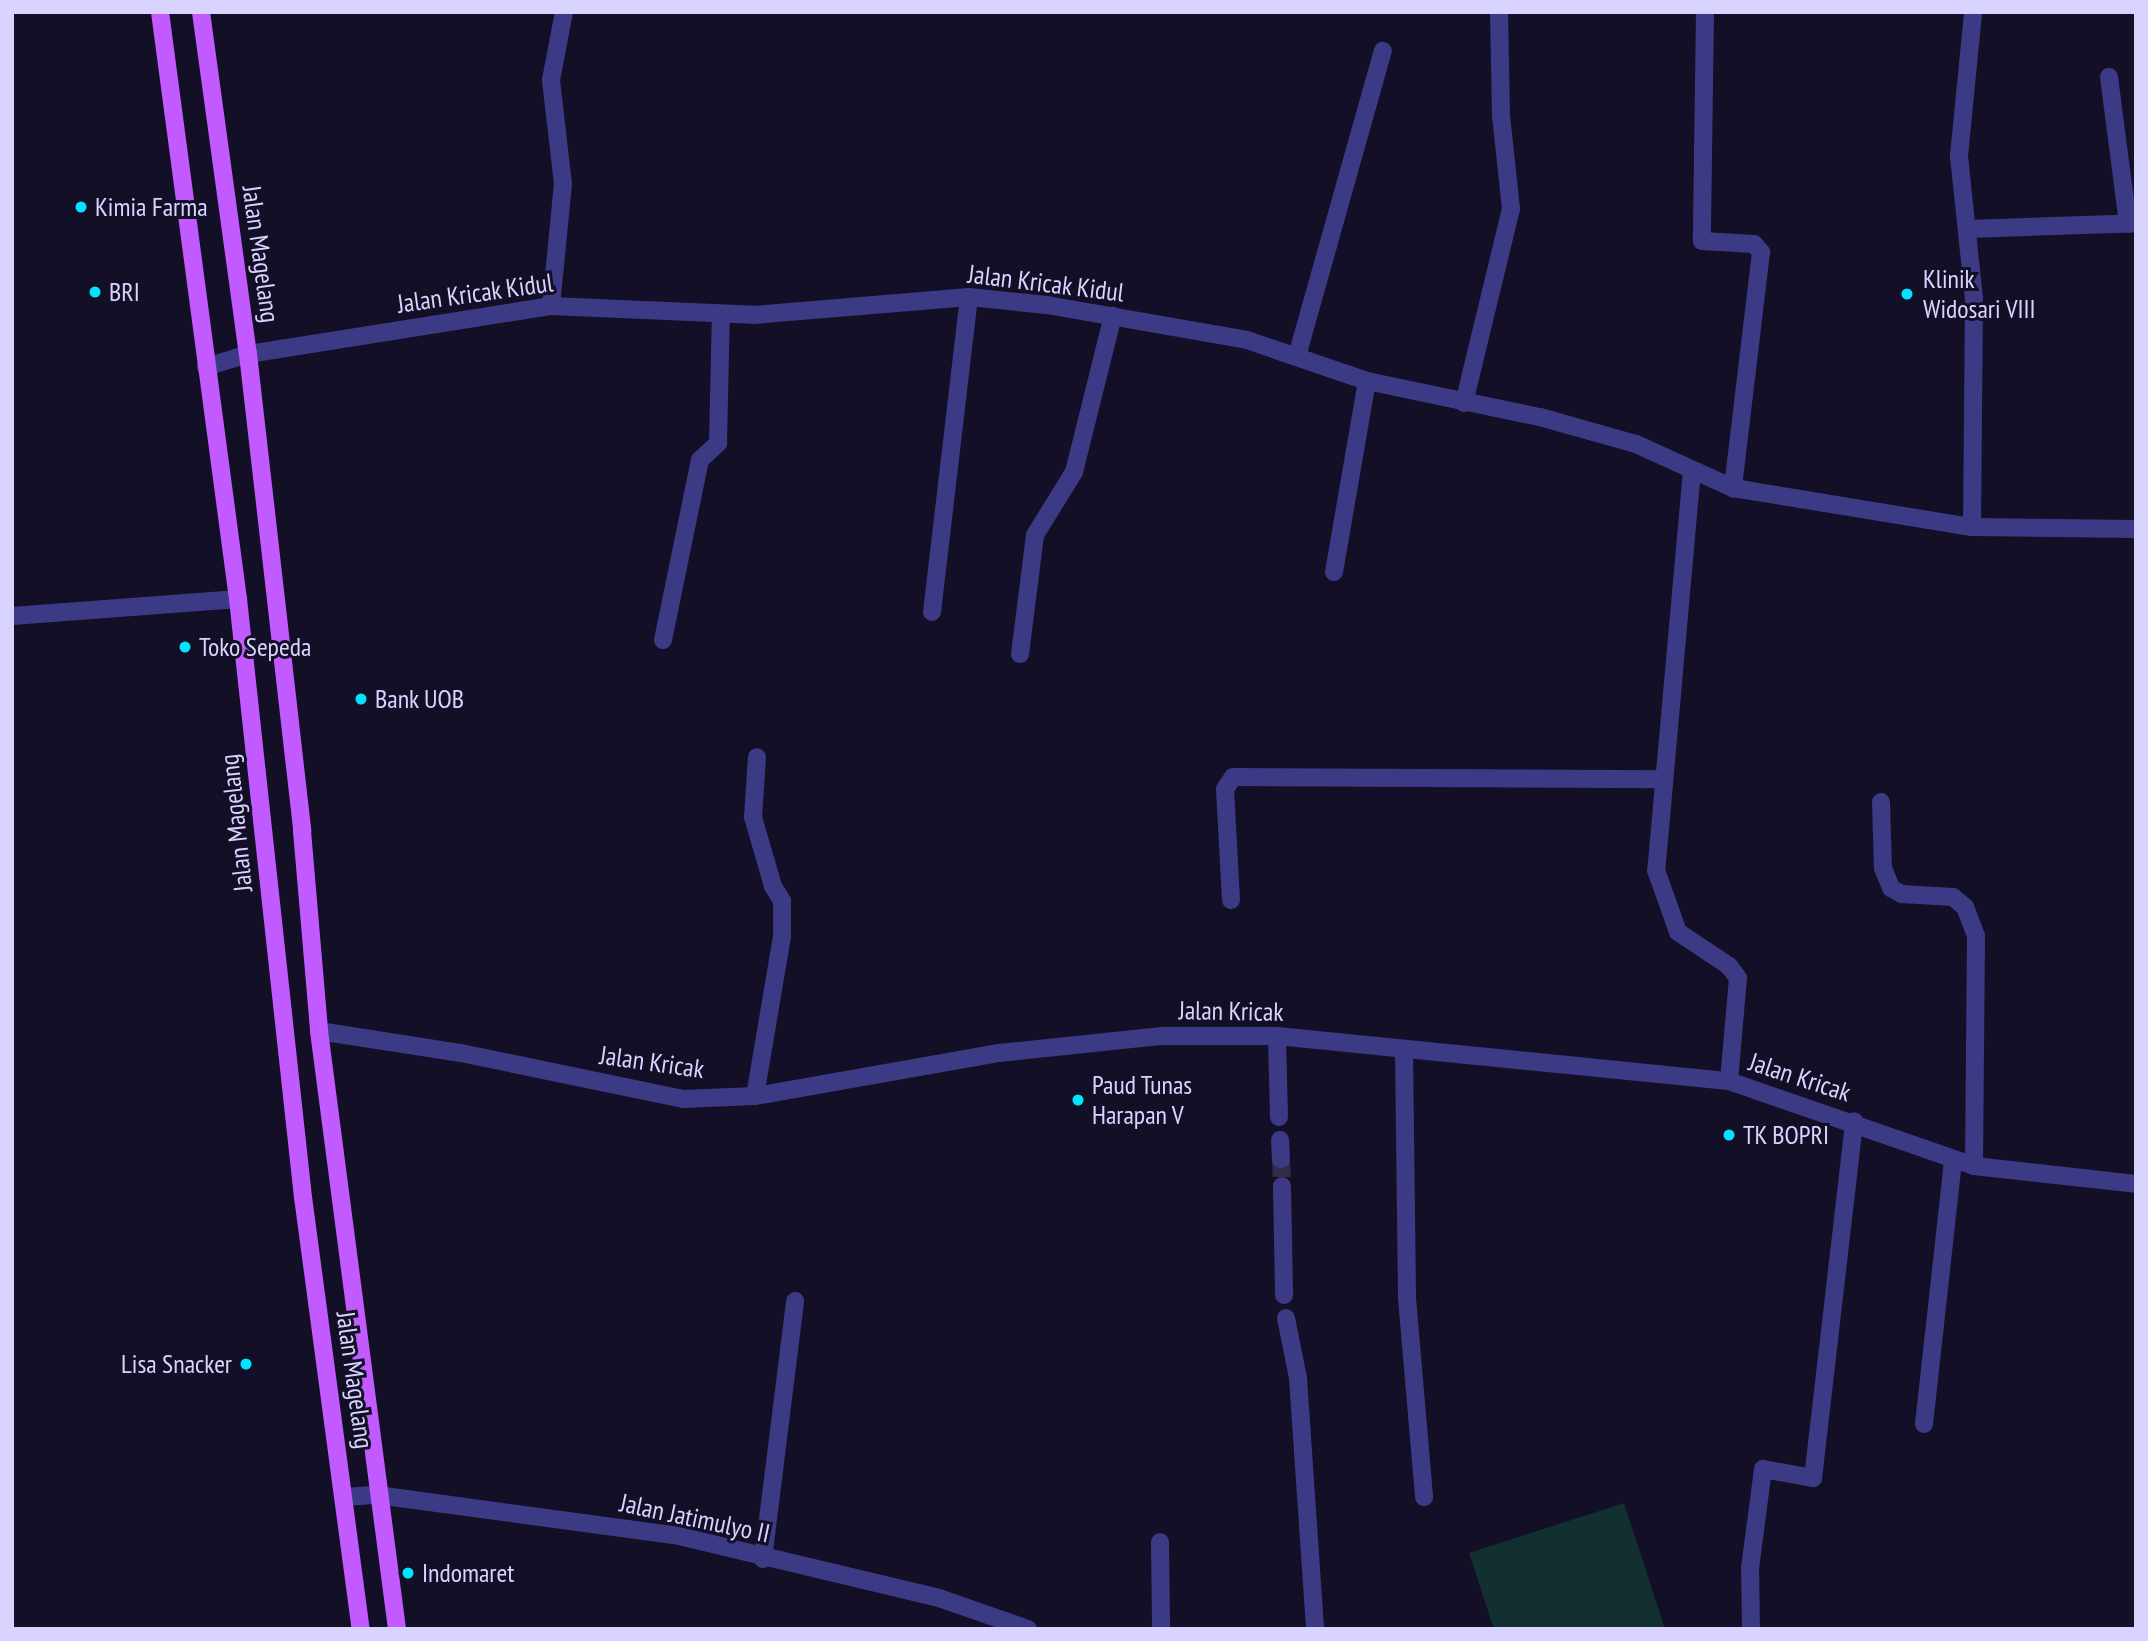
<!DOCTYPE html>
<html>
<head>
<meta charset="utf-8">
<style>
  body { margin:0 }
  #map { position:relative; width:2148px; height:1641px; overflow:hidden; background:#130f26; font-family:"PT Sans Narrow",sans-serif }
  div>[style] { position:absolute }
  .green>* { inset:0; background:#12302f }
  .street-tunnel>* { height:18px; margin-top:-9px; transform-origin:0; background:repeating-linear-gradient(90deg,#312d47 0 18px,transparent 0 27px) }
  .street>* { height:18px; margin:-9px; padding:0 9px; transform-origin:9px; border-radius:9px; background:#3d3a85 }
  .primary>* { height:18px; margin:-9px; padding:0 9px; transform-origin:9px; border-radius:9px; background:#c25bff }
  .dots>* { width:19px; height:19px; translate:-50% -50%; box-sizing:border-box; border:4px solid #130f26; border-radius:50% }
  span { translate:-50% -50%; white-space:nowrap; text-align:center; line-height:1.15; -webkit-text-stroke:6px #130f26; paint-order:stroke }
  .poi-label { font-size:26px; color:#d9d4ff }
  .left { translate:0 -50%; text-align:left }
  .right { translate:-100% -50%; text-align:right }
  .street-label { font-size:26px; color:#d9d4ff }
  .frame { position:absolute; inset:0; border:14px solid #d9d4ff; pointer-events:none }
</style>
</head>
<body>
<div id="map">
  <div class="green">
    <div style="clip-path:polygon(1624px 1503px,1665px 1629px,1494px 1629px,1469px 1553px)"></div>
  </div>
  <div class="street-tunnel">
    <div style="left:1281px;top:1159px;width:27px;rotate:88deg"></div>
  </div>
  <div class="street">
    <div style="left:1705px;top:12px;width:229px;rotate:90.8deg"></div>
    <div style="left:1702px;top:241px;width:52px;rotate:3.3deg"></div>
    <div style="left:1754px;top:244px;width:11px;rotate:49deg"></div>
    <div style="left:1761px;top:252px;width:238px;rotate:96.8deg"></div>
    <div style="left:2109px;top:77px;width:148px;rotate:82.6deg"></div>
    <div style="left:1968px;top:229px;width:168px;rotate:-2deg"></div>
    <div style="left:551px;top:306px;width:123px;rotate:-84.4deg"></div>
    <div style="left:563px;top:184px;width:105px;rotate:-96.6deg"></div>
    <div style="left:551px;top:80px;width:69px;rotate:-79.2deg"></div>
    <div style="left:1297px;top:356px;width:317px;rotate:-74.3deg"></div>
    <div style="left:206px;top:367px;width:44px;rotate:-17.2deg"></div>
    <div style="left:248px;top:354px;width:307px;rotate:-9deg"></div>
    <div style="left:551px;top:306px;width:203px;rotate:2.5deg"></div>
    <div style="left:754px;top:315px;width:216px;rotate:-4.8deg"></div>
    <div style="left:969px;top:297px;width:78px;rotate:5.9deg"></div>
    <div style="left:1047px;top:305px;width:203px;rotate:9.9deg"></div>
    <div style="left:1247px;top:340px;width:127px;rotate:18.9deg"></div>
    <div style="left:1367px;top:381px;width:177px;rotate:11.8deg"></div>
    <div style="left:1540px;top:417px;width:100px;rotate:15.7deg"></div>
    <div style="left:1636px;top:444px;width:107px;rotate:24.4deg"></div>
    <div style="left:1733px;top:488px;width:242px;rotate:9.3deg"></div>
    <div style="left:1972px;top:527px;width:164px;rotate:0.7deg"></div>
    <div style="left:1464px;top:403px;width:200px;rotate:-76.4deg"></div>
    <div style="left:1511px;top:209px;width:95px;rotate:-96.1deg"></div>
    <div style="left:1501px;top:115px;width:103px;rotate:-91.1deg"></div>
    <div style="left:1692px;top:470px;width:402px;rotate:95.1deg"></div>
    <div style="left:1656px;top:870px;width:66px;rotate:70.5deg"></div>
    <div style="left:1678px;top:932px;width:61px;rotate:33.7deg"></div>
    <div style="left:1729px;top:966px;width:15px;rotate:53deg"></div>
    <div style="left:1738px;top:978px;width:103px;rotate:95deg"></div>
    <div style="left:1972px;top:527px;width:228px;rotate:-89.5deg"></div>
    <div style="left:1974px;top:299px;width:144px;rotate:-96deg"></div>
    <div style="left:1959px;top:156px;width:145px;rotate:-84.4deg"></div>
    <div style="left:1334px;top:572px;width:194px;rotate:-80.2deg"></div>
    <div style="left:932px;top:612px;width:317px;rotate:-83.3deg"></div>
    <div style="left:12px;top:616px;width:227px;rotate:-4.3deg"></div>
    <div style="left:663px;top:640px;width:184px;rotate:-78.4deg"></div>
    <div style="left:700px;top:460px;width:25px;rotate:-43deg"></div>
    <div style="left:718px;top:443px;width:129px;rotate:-88.7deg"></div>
    <div style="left:1020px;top:654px;width:120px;rotate:-82.8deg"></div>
    <div style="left:1035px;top:535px;width:74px;rotate:-58.2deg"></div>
    <div style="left:1074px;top:472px;width:161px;rotate:-76deg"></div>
    <div style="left:1881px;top:802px;width:66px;rotate:88.3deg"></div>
    <div style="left:1883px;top:868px;width:22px;rotate:68deg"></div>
    <div style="left:1891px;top:888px;width:13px;rotate:29deg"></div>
    <div style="left:1902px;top:894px;width:51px;rotate:3.4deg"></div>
    <div style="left:1953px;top:897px;width:16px;rotate:40deg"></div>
    <div style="left:1965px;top:907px;width:31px;rotate:69deg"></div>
    <div style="left:1976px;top:936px;width:230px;rotate:90.5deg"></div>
    <div style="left:1231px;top:900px;width:111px;rotate:-93.1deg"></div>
    <div style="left:1225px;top:789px;width:14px;rotate:-56deg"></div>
    <div style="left:1233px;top:777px;width:428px;rotate:0.3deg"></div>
    <div style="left:319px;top:1031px;width:144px;rotate:8.8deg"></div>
    <div style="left:461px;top:1053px;width:227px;rotate:11.7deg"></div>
    <div style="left:683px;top:1099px;width:72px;rotate:-2.4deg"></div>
    <div style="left:755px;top:1096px;width:248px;rotate:-10deg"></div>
    <div style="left:999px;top:1053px;width:164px;rotate:-6deg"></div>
    <div style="left:1162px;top:1036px;width:115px"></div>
    <div style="left:1277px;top:1036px;width:454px;rotate:5.7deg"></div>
    <div style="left:1729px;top:1081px;width:259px;rotate:19.1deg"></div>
    <div style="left:1974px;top:1166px;width:163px;rotate:6.3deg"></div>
    <div style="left:1277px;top:1036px;width:81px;rotate:88.6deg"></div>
    <div style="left:1404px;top:1051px;width:247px;rotate:89.3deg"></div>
    <div style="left:1407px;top:1298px;width:200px;rotate:85.1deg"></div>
    <div style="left:755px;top:1096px;width:161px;rotate:-80.4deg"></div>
    <div style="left:782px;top:937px;width:36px;rotate:-90deg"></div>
    <div style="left:782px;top:901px;width:17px;rotate:-121deg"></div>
    <div style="left:773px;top:886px;width:72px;rotate:-106.2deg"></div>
    <div style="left:753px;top:817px;width:60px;rotate:-86.2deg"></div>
    <div style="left:1280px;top:1140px;width:19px;rotate:87deg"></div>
    <div style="left:1282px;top:1186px;width:109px;rotate:88.9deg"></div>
    <div style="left:1286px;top:1318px;width:61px;rotate:78.7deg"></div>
    <div style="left:1298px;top:1378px;width:252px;rotate:86.1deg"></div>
    <div style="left:1924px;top:1424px;width:266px;rotate:-83.7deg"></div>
    <div style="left:345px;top:1497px;width:32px;rotate:-4deg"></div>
    <div style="left:377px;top:1495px;width:305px;rotate:7.7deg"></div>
    <div style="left:679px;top:1536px;width:267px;rotate:13.4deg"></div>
    <div style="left:939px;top:1598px;width:94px;rotate:19.2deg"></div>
    <div style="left:1160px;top:1542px;width:87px;rotate:89.3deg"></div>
    <div style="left:763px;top:1559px;width:260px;rotate:-82.9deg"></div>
    <div style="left:1751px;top:1629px;width:61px;rotate:-90.9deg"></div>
    <div style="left:1750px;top:1568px;width:100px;rotate:-82.5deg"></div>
    <div style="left:1763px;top:1469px;width:51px;rotate:10.2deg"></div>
    <div style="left:1813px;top:1478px;width:359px;rotate:-83.4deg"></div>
  </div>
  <div class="primary">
    <div style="left:160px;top:12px;width:592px;rotate:82.43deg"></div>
    <div style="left:238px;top:599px;width:602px;rotate:83.8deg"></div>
    <div style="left:303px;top:1197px;width:436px;rotate:82.4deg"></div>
    <div style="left:201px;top:12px;width:345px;rotate:82.2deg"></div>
    <div style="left:248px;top:354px;width:480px;rotate:83.5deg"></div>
    <div style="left:302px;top:831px;width:201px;rotate:85.1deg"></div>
    <div style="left:319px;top:1031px;width:603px;rotate:82.57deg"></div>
  </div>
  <div class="dots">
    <div style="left:81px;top:207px;background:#00e5ff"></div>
    <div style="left:95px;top:292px;background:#00e5ff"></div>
    <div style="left:1907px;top:294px;background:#00e5ff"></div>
    <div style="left:185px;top:647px;background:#00e5ff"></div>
    <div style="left:361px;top:699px;background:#00e5ff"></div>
    <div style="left:1078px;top:1100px;background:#00e5ff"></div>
    <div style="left:1729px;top:1135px;background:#00e5ff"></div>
    <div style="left:246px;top:1364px;background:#00e5ff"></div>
    <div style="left:408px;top:1573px;background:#00e5ff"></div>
  </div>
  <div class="poi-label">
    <span class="left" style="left:95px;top:207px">Kimia Farma</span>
    <span class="left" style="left:1923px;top:294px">Klinik<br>Widosari VIII</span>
    <span class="left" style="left:109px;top:292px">BRI</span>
    <span class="left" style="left:199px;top:647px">Toko Sepeda</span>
    <span class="left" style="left:375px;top:699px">Bank UOB</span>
    <span class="left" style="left:1092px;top:1100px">Paud Tunas<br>Harapan V</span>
    <span class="left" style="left:1743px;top:1135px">TK BOPRI</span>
    <span class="right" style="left:232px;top:1364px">Lisa Snacker</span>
    <span class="left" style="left:422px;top:1573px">Indomaret</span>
  </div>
  <div class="street-label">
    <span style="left:261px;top:254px;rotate:82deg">Jalan Magelang</span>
    <span style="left:1046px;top:283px;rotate:7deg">Jalan Kricak Kidul</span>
    <span style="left:475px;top:293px;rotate:-8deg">Jalan Kricak Kidul</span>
    <span style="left:236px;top:823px;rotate:-96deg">Jalan Magelang</span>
    <span style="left:1231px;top:1011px;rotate:1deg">Jalan Kricak</span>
    <span style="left:652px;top:1062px;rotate:8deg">Jalan Kricak</span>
    <span style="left:1800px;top:1077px;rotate:18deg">Jalan Kricak</span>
    <span style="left:355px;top:1380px;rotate:82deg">Jalan Magelang</span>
    <span style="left:695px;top:1518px;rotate:12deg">Jalan Jatimulyo II</span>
  </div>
  <div class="frame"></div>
</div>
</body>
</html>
